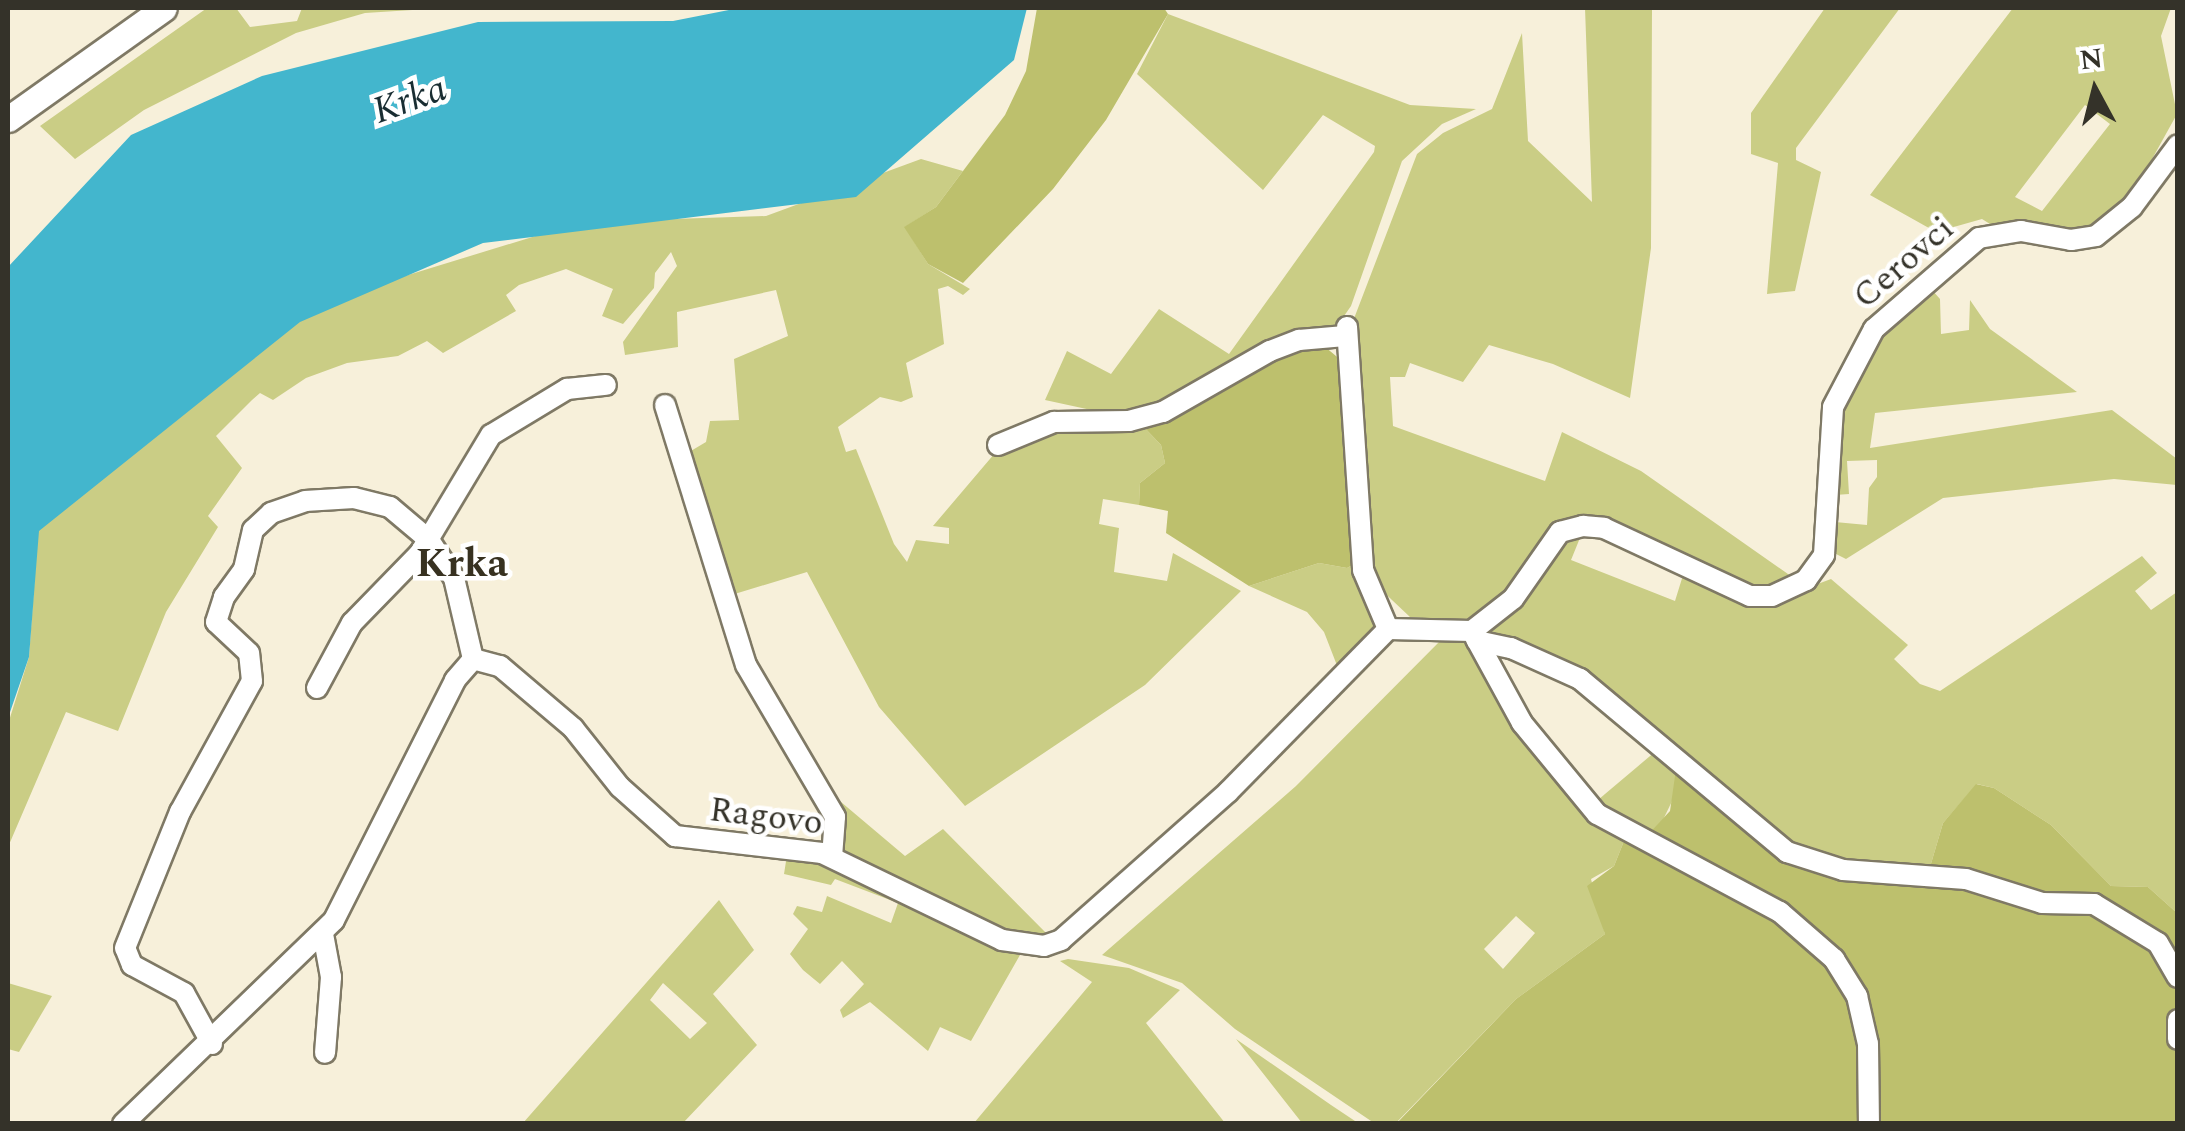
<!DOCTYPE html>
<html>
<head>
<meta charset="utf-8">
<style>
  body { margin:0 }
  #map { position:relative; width:2185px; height:1131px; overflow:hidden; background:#f7f0da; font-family:Spectral,serif }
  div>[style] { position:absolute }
  .green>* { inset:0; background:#cacd85 }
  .forest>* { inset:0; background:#bdc06d }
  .water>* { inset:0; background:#43b6cd }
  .roads { filter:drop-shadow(2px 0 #7f7965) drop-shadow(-2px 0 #7f7965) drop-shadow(0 2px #7f7965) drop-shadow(0 -2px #7f7965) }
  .minor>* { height:20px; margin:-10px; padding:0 10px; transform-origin:10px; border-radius:10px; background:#fff }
  .tertiary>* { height:25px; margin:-12.5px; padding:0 12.5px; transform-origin:12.5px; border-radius:12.5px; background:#fff }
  span { translate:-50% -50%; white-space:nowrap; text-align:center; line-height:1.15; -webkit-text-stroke:9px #fff; paint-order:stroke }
  .street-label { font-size:35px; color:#343229 }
  .water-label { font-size:38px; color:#192d32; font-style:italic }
  .quarter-label { font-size:40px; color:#373120; font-weight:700 }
  .frame { position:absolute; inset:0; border:10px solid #343229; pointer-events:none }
  .north { position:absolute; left:2045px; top:40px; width:100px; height:100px; -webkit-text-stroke:8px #fff; paint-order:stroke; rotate:353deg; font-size:28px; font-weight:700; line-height:40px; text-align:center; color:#343229 }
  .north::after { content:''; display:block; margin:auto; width:35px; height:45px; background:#343229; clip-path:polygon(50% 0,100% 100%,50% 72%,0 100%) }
</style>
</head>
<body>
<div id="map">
  <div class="green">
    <div style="clip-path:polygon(207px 8px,236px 8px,250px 27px,297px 21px,302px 8px,428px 9px,365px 13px,296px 33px,144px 110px,75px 159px,40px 126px)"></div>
    <div style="clip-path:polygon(1585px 8px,1652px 8px,1651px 248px,1630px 398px,1553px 364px,1489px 345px,1463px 382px,1410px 363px,1405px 377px,1390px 377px,1393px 426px,1545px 481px,1562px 432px,1641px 471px,1798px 581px,1756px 592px,1582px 522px,1473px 622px,1410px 617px,1374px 583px,1350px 329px,1417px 154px,1443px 133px,1492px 109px,1522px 33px,1528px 141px,1592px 202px)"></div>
    <div style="clip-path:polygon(1825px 8px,1900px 8px,1796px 148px,1796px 160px,1821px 172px,1795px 291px,1767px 294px,1778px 163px,1751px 154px,1751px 113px)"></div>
    <div style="clip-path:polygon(evenodd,2013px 8px,2171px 8px,2161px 36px,2177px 114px,2126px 206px,2081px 234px,1998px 229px,1982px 219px,1936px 232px,1870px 195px,2013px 8px,2085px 105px,2110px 124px,2042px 211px,2015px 197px,2085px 105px)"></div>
    <div style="clip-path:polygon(1168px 14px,1410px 105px,1476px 109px,1442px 124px,1402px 161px,1351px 306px,1335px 329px,1160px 407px,1119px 416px,1045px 400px,1067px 351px,1111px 374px,1159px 309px,1229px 354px,1374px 152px,1375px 146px,1323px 115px,1263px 190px,1137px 74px)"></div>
    <div style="clip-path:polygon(921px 159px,963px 171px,936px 207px,905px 227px,928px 264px,970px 289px,963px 295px,948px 286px,938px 289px,944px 344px,906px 363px,913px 397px,901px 402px,880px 397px,838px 427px,846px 452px,856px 449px,894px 544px,907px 562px,916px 540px,949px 544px,949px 528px,933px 526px,995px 453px,1033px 434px,1140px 423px,1161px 445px,1165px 463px,1140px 483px,1139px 505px,1103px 499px,1099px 524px,1119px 528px,1114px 572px,1167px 581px,1173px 553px,1241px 591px,1145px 685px,965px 806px,879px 707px,807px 572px,728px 596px,679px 458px,706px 442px,710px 421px,739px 420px,734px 359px,788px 336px,776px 290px,677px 312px,678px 347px,625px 355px,623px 342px,677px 266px,671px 252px,655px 273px,654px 288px,623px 324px,602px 316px,613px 289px,566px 269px,519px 285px,506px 295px,516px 311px,443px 353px,427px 341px,398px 356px,347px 363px,306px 378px,273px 400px,260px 393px,252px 400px,216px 436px,242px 468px,208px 516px,218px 527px,166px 612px,118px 731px,66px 712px,8px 847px,8px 724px,29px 657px,38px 531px,285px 325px,382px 283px,581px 222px,766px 216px)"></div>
    <div style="clip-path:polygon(1932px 290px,1940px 299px,1941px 334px,1969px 330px,1970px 300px,1990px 329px,2077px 392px,1875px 413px,1870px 448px,2112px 410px,2177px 459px,2177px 485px,2114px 479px,1943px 498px,1846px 559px,1832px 552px,1835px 522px,1867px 525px,1869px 488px,1877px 477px,1877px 460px,1847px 461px,1849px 494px,1835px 495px,1840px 413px,1869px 343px)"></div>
    <div style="clip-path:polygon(1582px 533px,1571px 560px,1675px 601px,1684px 572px,1733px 595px,1807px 588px,1831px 579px,1908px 645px,1894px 659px,1920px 684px,1940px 691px,2142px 556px,2157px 573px,2135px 591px,2151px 610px,2177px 592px,2177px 913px,2148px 887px,2111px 886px,2051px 825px,1994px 788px,1977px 784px,1943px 823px,1930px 867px,1869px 870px,1800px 853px,1585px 677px,1488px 633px,1558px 542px)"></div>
    <div style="clip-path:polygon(1358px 562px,1380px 624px,1338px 668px,1324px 632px,1307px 612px,1249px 586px,1319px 563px,1347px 568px)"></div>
    <div style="clip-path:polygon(evenodd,1445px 636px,1472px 646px,1538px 760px,1624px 841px,1614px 866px,1591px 879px,1605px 934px,1516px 999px,1396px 1123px,1374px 1123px,1235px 1029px,1182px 983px,1102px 955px,1296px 786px,1445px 636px,1516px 916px,1535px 933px,1503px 969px,1484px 949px,1516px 916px)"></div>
    <div style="clip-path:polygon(1656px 751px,1676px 769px,1676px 793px,1660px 826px,1645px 838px,1592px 805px)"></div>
    <div style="clip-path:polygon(828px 791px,905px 856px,943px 829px,1051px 938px,1006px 935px,841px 856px)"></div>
    <div style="clip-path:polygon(787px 855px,819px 861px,1020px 955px,971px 1041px,940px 1027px,928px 1051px,870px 1002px,843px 1018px,840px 1010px,864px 984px,842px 961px,820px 984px,803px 970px,790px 954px,808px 929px,793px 914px,797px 906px,822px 912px,827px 896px,891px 923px,898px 903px,835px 879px,831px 885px,784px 874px)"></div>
    <div style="clip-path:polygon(evenodd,719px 900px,754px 950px,713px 994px,757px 1045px,683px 1123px,523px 1123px,719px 900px,663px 983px,707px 1023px,690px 1039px,650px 1000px,663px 983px)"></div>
    <div style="clip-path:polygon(1068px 959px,1129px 968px,1180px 990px,1146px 1023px,1225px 1123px,974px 1123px,1092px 982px,1060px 961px)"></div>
    <div style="clip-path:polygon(8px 983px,52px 996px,19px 1052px,8px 1049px)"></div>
    <div style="clip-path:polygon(1236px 1039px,1331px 1105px,1358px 1123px,1302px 1123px)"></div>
  </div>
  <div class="forest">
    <div style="clip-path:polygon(1037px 8px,1164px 8px,1168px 14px,1106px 120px,1053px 189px,963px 283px,928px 264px,904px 227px,936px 207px,1005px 115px,1026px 71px)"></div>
    <div style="clip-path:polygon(1303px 345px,1324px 346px,1342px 361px,1358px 562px,1347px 568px,1319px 563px,1249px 586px,1166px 533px,1168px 511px,1139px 505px,1140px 483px,1165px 463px,1161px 445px,1140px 423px)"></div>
    <div style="clip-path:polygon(1676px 769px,1791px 863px,1930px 867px,1943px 823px,1976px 784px,1994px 788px,2051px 825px,2111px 886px,2148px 887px,2177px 913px,2177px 1123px,1396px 1124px,1516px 999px,1605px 934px,1587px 886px,1614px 866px,1624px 841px,1647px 854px,1645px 838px,1670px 811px)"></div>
  </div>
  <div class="water">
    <div style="clip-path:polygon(739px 8px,1027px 8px,1014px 60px,856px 197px,483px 243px,300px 322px,39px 531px,29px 657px,8px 718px,8px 267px,131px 135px,262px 76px,478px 22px,673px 21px)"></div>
  </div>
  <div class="roads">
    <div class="minor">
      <div style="left:1347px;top:327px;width:244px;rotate:86.2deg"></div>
      <div style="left:1363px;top:570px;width:64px;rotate:67deg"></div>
      <div style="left:665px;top:405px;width:272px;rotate:72.7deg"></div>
      <div style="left:746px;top:665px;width:176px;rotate:59.6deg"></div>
      <div style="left:835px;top:817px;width:40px;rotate:94.3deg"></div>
      <div style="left:998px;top:445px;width:61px;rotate:-22.3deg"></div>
      <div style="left:1054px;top:422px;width:75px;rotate:-0.8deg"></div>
      <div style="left:1129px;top:421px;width:35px;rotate:-15deg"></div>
      <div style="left:1163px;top:412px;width:123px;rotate:-29.7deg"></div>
      <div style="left:1270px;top:351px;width:31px;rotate:-21deg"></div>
      <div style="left:1299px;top:340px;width:46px;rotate:-5deg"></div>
      <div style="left:1472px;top:631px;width:52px;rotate:-38deg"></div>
      <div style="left:1513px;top:599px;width:82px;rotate:-55deg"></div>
      <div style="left:1560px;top:532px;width:24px;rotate:-15deg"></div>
      <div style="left:1583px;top:526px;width:21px;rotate:5deg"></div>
      <div style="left:1604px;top:528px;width:161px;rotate:25deg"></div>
      <div style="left:1750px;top:596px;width:22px"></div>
      <div style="left:1772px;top:596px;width:38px;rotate:-25deg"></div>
      <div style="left:1806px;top:580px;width:31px;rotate:-54deg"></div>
      <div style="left:1824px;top:555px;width:148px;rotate:-86.5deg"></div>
      <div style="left:1833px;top:407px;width:88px;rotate:-62.3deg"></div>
      <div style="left:1874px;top:329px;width:139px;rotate:-40.9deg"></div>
      <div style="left:1979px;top:238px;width:43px;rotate:-9.5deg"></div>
      <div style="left:2021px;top:231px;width:51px;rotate:10.2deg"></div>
      <div style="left:2071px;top:240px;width:25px;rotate:-9deg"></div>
      <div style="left:2096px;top:236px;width:46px;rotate:-38.9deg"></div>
      <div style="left:2132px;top:207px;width:77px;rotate:-53.4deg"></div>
      <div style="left:1475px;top:637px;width:98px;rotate:61.3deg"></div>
      <div style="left:1522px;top:723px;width:118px;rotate:50.5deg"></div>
      <div style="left:1597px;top:814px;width:208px;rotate:28.2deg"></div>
      <div style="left:1780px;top:912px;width:72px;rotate:41deg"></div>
      <div style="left:1834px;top:959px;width:44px;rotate:58.1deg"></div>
      <div style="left:1857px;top:996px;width:49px;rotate:77.1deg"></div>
      <div style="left:1868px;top:1044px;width:80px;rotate:89.3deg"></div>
      <div style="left:1477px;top:641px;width:35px;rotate:12deg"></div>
      <div style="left:1511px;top:648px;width:76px;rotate:24.2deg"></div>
      <div style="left:1580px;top:679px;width:270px;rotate:39.9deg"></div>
      <div style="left:1787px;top:852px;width:59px;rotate:17.8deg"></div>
      <div style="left:1843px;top:870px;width:123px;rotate:4.2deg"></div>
      <div style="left:1966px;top:879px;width:80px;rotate:17.5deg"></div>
      <div style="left:2042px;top:903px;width:52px;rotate:1.1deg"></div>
      <div style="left:2094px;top:904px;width:75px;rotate:31.4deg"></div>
      <div style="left:2158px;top:943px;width:39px;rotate:60deg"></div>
      <div style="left:317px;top:688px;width:74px;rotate:-61.7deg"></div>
      <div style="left:352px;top:623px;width:98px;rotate:-45.8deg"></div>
      <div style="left:420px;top:553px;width:138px;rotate:-59deg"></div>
      <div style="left:491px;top:435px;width:89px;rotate:-31.2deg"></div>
      <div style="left:567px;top:389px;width:39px;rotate:-6deg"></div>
      <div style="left:323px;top:934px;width:44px;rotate:79.5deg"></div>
      <div style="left:331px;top:977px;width:76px;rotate:94.5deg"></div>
      <div style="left:2178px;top:1020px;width:19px;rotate:90deg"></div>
      <div style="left:212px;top:1044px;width:58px;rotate:-118.8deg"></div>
      <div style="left:184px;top:993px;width:59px;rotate:-151.7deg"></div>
      <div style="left:132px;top:965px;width:18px;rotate:-112deg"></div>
      <div style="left:125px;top:948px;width:147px;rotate:-68deg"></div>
      <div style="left:180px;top:812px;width:149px;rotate:-61.2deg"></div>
      <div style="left:252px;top:681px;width:28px;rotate:-96deg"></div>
      <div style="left:249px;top:653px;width:45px;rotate:-136.8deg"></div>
      <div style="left:216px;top:622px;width:26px;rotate:-72deg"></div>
      <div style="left:224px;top:597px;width:34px;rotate:-54deg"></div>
      <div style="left:244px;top:569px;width:40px;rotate:-77deg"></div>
      <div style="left:253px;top:530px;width:25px;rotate:-43deg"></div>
      <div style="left:271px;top:513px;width:36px;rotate:-19deg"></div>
      <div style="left:305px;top:501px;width:49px;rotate:-3.5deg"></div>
      <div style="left:354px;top:498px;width:37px;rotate:14deg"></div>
      <div style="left:390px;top:507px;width:51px;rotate:40.2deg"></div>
      <div style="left:429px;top:540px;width:45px;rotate:56.7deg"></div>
      <div style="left:454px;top:578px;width:83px;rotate:76.8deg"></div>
      <div style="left:123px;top:1124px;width:293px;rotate:-44deg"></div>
      <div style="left:334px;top:920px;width:269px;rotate:-63.2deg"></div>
      <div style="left:455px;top:680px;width:28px;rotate:-49deg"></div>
      <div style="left:473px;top:659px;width:28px;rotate:15deg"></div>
      <div style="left:500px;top:666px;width:96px;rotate:40.3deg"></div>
      <div style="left:573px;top:728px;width:75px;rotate:51.5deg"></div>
      <div style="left:620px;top:787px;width:74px;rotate:41.7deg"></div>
      <div style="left:675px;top:836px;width:148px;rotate:6.6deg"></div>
      <div style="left:822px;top:853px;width:200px;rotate:25.8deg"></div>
      <div style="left:1002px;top:940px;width:42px;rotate:8.1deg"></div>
      <div style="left:1044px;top:946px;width:18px;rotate:-19deg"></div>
      <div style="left:1061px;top:940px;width:223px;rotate:-41.5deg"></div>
      <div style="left:1228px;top:792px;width:228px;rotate:-45.5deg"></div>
      <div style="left:1388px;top:629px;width:84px;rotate:1.4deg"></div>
    </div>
    <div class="tertiary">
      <div style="left:8px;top:119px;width:191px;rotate:-35.4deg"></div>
    </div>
  </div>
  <div class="street-label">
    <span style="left:1904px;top:263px;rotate:-41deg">Cerovci</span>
    <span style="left:766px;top:817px;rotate:7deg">Ragovo</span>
  </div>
  <div class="water-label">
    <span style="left:410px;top:101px;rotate:-20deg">Krka</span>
  </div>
  <div class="quarter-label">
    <span style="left:462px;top:565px">Krka</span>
  </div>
  <div class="frame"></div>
  <div class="north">N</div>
</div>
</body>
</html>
